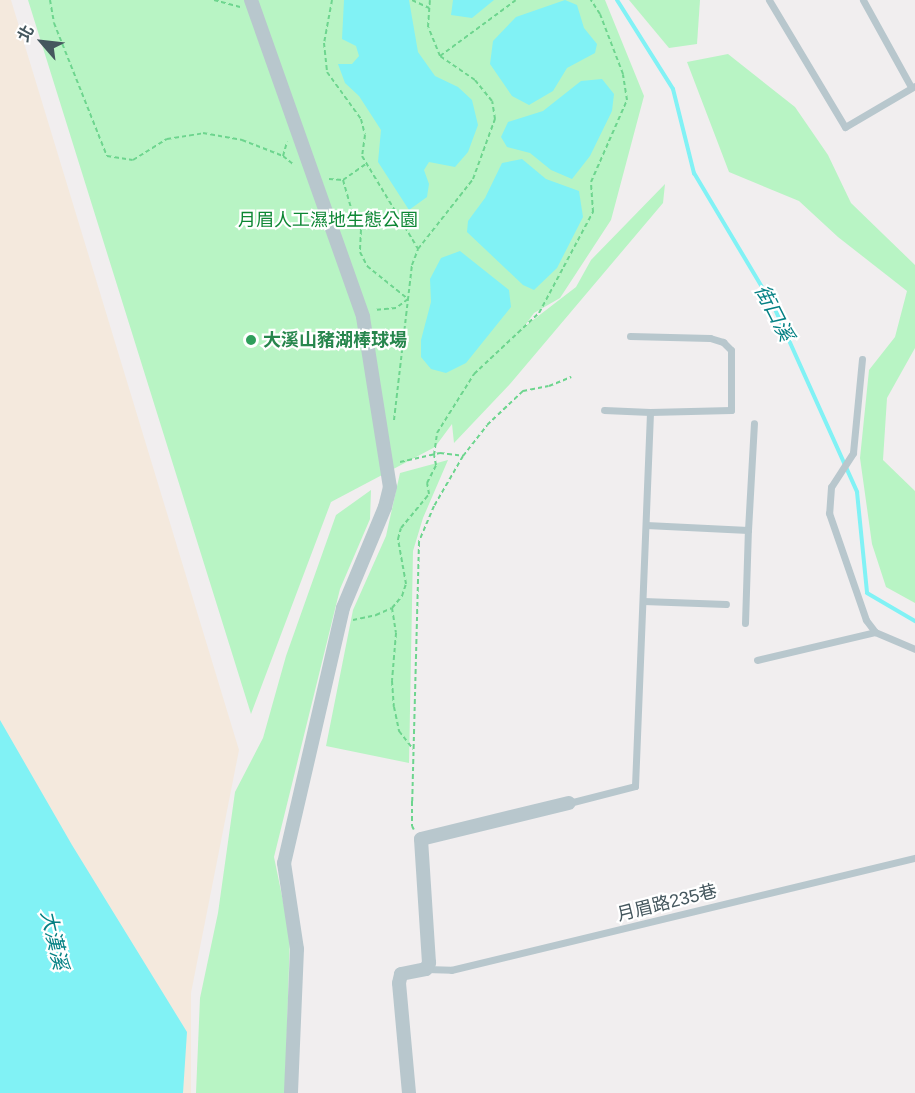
<!DOCTYPE html>
<html>
<head>
<meta charset="utf-8">
<style>
  body { margin:0 }
  #map { position:relative; width:915px; height:1093px; overflow:hidden; background:#f1eeef; font-family:Arial,"Noto Sans TC",sans-serif }
  div>[style] { position:absolute }
  .green>* { inset:0; background:#b8f4c4 }
  .sand>* { inset:0; background:#f4e9dd }
  .water>* { inset:0; background:#81f2f5 }
  .stream>* { height:4px; margin:-2px; padding:0 2px; transform-origin:2px; border-radius:2px; background:#81f2f5 }
  .path>* { height:2px; margin-top:-1px; transform-origin:0; background:repeating-linear-gradient(90deg,#6dd58e 0 4.5px,transparent 0 7.5px) }
  .service>* { height:7px; margin:-3.5px; padding:0 3.5px; transform-origin:3.5px; border-radius:3.5px; background:#b8c7cd }
  .minor>* { height:14px; margin:-7px; padding:0 7px; transform-origin:7px; border-radius:7px; background:#b8c7cd }
  .dots>* { width:16px; height:16px; translate:-50% -50%; box-sizing:border-box; border:3px solid #fff; border-radius:50% }
  span { translate:-50% -50%; white-space:nowrap; text-align:center; line-height:1.15; -webkit-text-stroke:4.5px #fff; paint-order:stroke }
  .park-label { font-size:18px; color:#0d8734 }
  .leisure-label { font-size:18px; color:#27864d; font-weight:700 }
  .left { translate:0 -50%; text-align:left }
  .street-label { font-size:18px; color:#45575e }
  .water-label { font-size:20px; color:#058184; font-style:italic }
  .north { position:absolute; left:12px; top:12px; width:60px; height:60px; -webkit-text-stroke:4px #fff; paint-order:stroke; rotate:298deg; font-size:16px; font-weight:700; line-height:24px; text-align:center; color:#45575e }
  .north::after { content:''; display:block; margin:auto; width:21px; height:27px; background:#45575e; clip-path:polygon(50% 0,100% 100%,50% 72%,0 100%) }
</style>
</head>
<body>
<div id="map">
  <div class="green">
    <div style="clip-path:polygon(28px 0,605px 0,644px 96px,611px 220px,560px 298px,534px 313px,524px 327px,576px 287px,591px 260px,665px 184px,663px 203px,510px 384px,454px 443px,452px 424px,435px 447px,331px 502px,251px 714px)"></div>
    <div style="clip-path:polygon(629px 0,700px 0,697px 44px,669px 48px)"></div>
    <div style="clip-path:polygon(728px 54px,795px 107px,828px 155px,851px 203px,915px 265px,915px 348px,887px 398px,883px 460px,915px 491px,915px 603px,886px 587px,872px 544px,860px 458px,869px 370px,895px 337px,907px 291px,838px 237px,799px 201px,729px 172px,687px 62px)"></div>
    <div style="clip-path:polygon(448px 460px,423px 518px,413px 551px,409px 763px,326px 746px,353px 610px,386px 536px,400px 473px)"></div>
    <div style="clip-path:polygon(371px 490px,370px 519px,340px 589px,274px 857px,290px 935px,285px 1093px,196px 1093px,200px 998px,218px 913px,235px 792px,263px 738px,286px 656px,336px 515px)"></div>
  </div>
  <div class="sand">
    <div style="clip-path:polygon(0 0,11px 0,239px 750px,191px 993px,191px 1093px,0 1093px)"></div>
  </div>
  <div class="water">
    <div style="clip-path:polygon(344px 0,409px 0,418px 52px,435px 76px,458px 87px,472px 100px,478px 125px,468px 152px,455px 167px,429px 162px,424px 170px,429px 184px,427px 197px,409px 210px,378px 162px,381px 130px,359px 96px,345px 83px,338px 64px,352px 64px,359px 56px,356px 46px,342px 39px)"></div>
    <div style="clip-path:polygon(453px 0,494px 0,472px 18px,451px 15px)"></div>
    <div style="clip-path:polygon(565px 0,577px 5px,584px 28px,597px 44px,595px 53px,567px 68px,553px 91px,529px 105px,512px 96px,490px 64px,493px 41px,516px 17px)"></div>
    <div style="clip-path:polygon(602px 79px,614px 94px,612px 111px,590px 156px,572px 179px,551px 170px,530px 153px,507px 147px,501px 137px,508px 122px,543px 111px,581px 81px)"></div>
    <div style="clip-path:polygon(522px 159px,546px 179px,579px 191px,583px 217px,557px 268px,534px 290px,523px 285px,467px 232px,468px 221px,485px 198px,502px 163px)"></div>
    <div style="clip-path:polygon(460px 251px,509px 290px,511px 307px,466px 363px,446px 373px,431px 369px,421px 357px,421px 340px,431px 302px,430px 279px,441px 258px)"></div>
    <div style="clip-path:polygon(0 720px,72px 845px,187px 1032px,183px 1093px,0 1093px)"></div>
  </div>
  <div class="stream">
    <div style="left:617px;top:0;width:105px;rotate:57.8deg"></div>
    <div style="left:673px;top:89px;width:87px;rotate:76deg"></div>
    <div style="left:694px;top:173px;width:156px;rotate:59.2deg"></div>
    <div style="left:774px;top:307px;width:203px;rotate:65.8deg"></div>
    <div style="left:857px;top:492px;width:101px;rotate:84.3deg"></div>
    <div style="left:867px;top:593px;width:56px;rotate:30.3deg"></div>
  </div>
  <div class="path">
    <div style="left:50px;top:0;width:23px;rotate:80deg"></div>
    <div style="left:54px;top:23px;width:143px;rotate:68.3deg"></div>
    <div style="left:107px;top:156px;width:26px;rotate:9deg"></div>
    <div style="left:133px;top:160px;width:40px;rotate:-32deg"></div>
    <div style="left:167px;top:139px;width:36px;rotate:-9deg"></div>
    <div style="left:203px;top:133px;width:40px;rotate:10deg"></div>
    <div style="left:242px;top:140px;width:44px;rotate:21.3deg"></div>
    <div style="left:283px;top:156px;width:14px;rotate:39deg"></div>
    <div style="left:214px;top:0;width:27px;rotate:15deg"></div>
    <div style="left:332px;top:0;width:44px;rotate:100.5deg"></div>
    <div style="left:324px;top:43px;width:29px;rotate:84deg"></div>
    <div style="left:327px;top:72px;width:58px;rotate:54.1deg"></div>
    <div style="left:361px;top:119px;width:16px;rotate:76deg"></div>
    <div style="left:365px;top:135px;width:21px;rotate:98deg"></div>
    <div style="left:362px;top:156px;width:109px;rotate:58.9deg"></div>
    <div style="left:412px;top:0;width:19px;rotate:25deg"></div>
    <div style="left:440px;top:56px;width:94px;rotate:-36.4deg"></div>
    <div style="left:283px;top:156px;width:15px;rotate:-74deg"></div>
    <div style="left:329px;top:179px;width:14px;rotate:4deg"></div>
    <div style="left:343px;top:180px;width:28px;rotate:-35deg"></div>
    <div style="left:343px;top:180px;width:33px;rotate:74deg"></div>
    <div style="left:352px;top:212px;width:20px;rotate:63deg"></div>
    <div style="left:361px;top:230px;width:22px;rotate:93deg"></div>
    <div style="left:360px;top:252px;width:16px;rotate:63deg"></div>
    <div style="left:367px;top:266px;width:53px;rotate:38.8deg"></div>
    <div style="left:408px;top:299px;width:15px;rotate:143deg"></div>
    <div style="left:396px;top:308px;width:22px;rotate:175deg"></div>
    <div style="left:394px;top:420px;width:156px;rotate:-83.4deg"></div>
    <div style="left:412px;top:265px;width:17px;rotate:-69deg"></div>
    <div style="left:418px;top:249px;width:89px;rotate:-51.8deg"></div>
    <div style="left:473px;top:179px;width:64px;rotate:-69.9deg"></div>
    <div style="left:495px;top:119px;width:18px;rotate:-99deg"></div>
    <div style="left:492px;top:101px;width:27px;rotate:-129deg"></div>
    <div style="left:475px;top:80px;width:42px;rotate:-145.6deg"></div>
    <div style="left:440px;top:56px;width:31px;rotate:-112deg"></div>
    <div style="left:428px;top:27px;width:27px;rotate:-86deg"></div>
    <div style="left:463px;top:456px;width:39px;rotate:-52deg"></div>
    <div style="left:487px;top:425px;width:50px;rotate:-43.4deg"></div>
    <div style="left:523px;top:391px;width:26px;rotate:-11deg"></div>
    <div style="left:549px;top:386px;width:24px;rotate:-22deg"></div>
    <div style="left:400px;top:462px;width:41px;rotate:-12.7deg"></div>
    <div style="left:440px;top:453px;width:23px;rotate:7deg"></div>
    <div style="left:463px;top:456px;width:58px;rotate:120.1deg"></div>
    <div style="left:434px;top:506px;width:39px;rotate:113deg"></div>
    <div style="left:419px;top:542px;width:259px;rotate:91.5deg"></div>
    <div style="left:412px;top:801px;width:25px;rotate:90deg"></div>
    <div style="left:412px;top:826px;width:4px;rotate:63deg"></div>
    <div style="left:392px;top:608px;width:25px;rotate:81deg"></div>
    <div style="left:396px;top:633px;width:48px;rotate:94.8deg"></div>
    <div style="left:392px;top:681px;width:26px;rotate:86deg"></div>
    <div style="left:394px;top:707px;width:25px;rotate:78deg"></div>
    <div style="left:399px;top:731px;width:23px;rotate:52deg"></div>
    <div style="left:353px;top:620px;width:24px;rotate:-12deg"></div>
    <div style="left:376px;top:615px;width:17px;rotate:-24deg"></div>
    <div style="left:392px;top:608px;width:16px;rotate:-50deg"></div>
    <div style="left:402px;top:596px;width:13px;rotate:-72deg"></div>
    <div style="left:406px;top:584px;width:46px;rotate:-100.1deg"></div>
    <div style="left:398px;top:539px;width:11px;rotate:-75deg"></div>
    <div style="left:401px;top:528px;width:44px;rotate:-50.5deg"></div>
    <div style="left:429px;top:494px;width:11px;rotate:-100deg"></div>
    <div style="left:427px;top:483px;width:20px;rotate:-63deg"></div>
    <div style="left:436px;top:465px;width:10px;rotate:-101deg"></div>
    <div style="left:434px;top:455px;width:22px;rotate:-82deg"></div>
    <div style="left:437px;top:433px;width:70px;rotate:-57.9deg"></div>
    <div style="left:474px;top:374px;width:89px;rotate:-43.2deg"></div>
    <div style="left:539px;top:313px;width:115px;rotate:-61.9deg"></div>
    <div style="left:593px;top:212px;width:30px;rotate:-94deg"></div>
    <div style="left:591px;top:182px;width:90px;rotate:-66.3deg"></div>
    <div style="left:627px;top:100px;width:26px;rotate:-99deg"></div>
    <div style="left:623px;top:74px;width:64px;rotate:-111deg"></div>
    <div style="left:600px;top:14px;width:17px;rotate:-123deg"></div>
  </div>
  <div class="service">
    <div style="left:769px;top:0;width:148px;rotate:59.1deg"></div>
    <div style="left:845px;top:127px;width:81px;rotate:-30.4deg"></div>
    <div style="left:863px;top:0;width:99px;rotate:61.1deg"></div>
    <div style="left:630px;top:336px;width:80px;rotate:1.4deg"></div>
    <div style="left:710px;top:338px;width:14px;rotate:17deg"></div>
    <div style="left:723px;top:342px;width:11px;rotate:45deg"></div>
    <div style="left:731px;top:350px;width:60px;rotate:90deg"></div>
    <div style="left:731px;top:410px;width:81px;rotate:178.6deg"></div>
    <div style="left:862px;top:359px;width:94px;rotate:95.5deg"></div>
    <div style="left:853px;top:453px;width:40px;rotate:122.9deg"></div>
    <div style="left:831px;top:487px;width:26px;rotate:94deg"></div>
    <div style="left:829px;top:513px;width:113px;rotate:70.9deg"></div>
    <div style="left:866px;top:620px;width:15px;rotate:53deg"></div>
    <div style="left:875px;top:632px;width:43px;rotate:23deg"></div>
    <div style="left:646px;top:525px;width:102px;rotate:2.8deg"></div>
    <div style="left:748px;top:530px;width:107px;rotate:-86.8deg"></div>
    <div style="left:643px;top:601px;width:83px;rotate:2.1deg"></div>
    <div style="left:745px;top:623px;width:93px;rotate:-88.2deg"></div>
    <div style="left:757px;top:660px;width:121px;rotate:-13.3deg"></div>
    <div style="left:569px;top:803px;width:68px;rotate:-14.4deg"></div>
    <div style="left:635px;top:786px;width:374px;rotate:-87.7deg"></div>
    <div style="left:650px;top:412px;width:46px;rotate:-177.5deg"></div>
    <div style="left:426px;top:969px;width:25px;rotate:2deg"></div>
    <div style="left:451px;top:970px;width:477px;rotate:-13.6deg"></div>
  </div>
  <div class="minor">
    <div style="left:251px;top:0;width:336px;rotate:70.5deg"></div>
    <div style="left:363px;top:317px;width:172px;rotate:81deg"></div>
    <div style="left:390px;top:487px;width:21px;rotate:104deg"></div>
    <div style="left:385px;top:507px;width:109px;rotate:112.6deg"></div>
    <div style="left:343px;top:608px;width:262px;rotate:103deg"></div>
    <div style="left:284px;top:863px;width:87px;rotate:81.4deg"></div>
    <div style="left:297px;top:949px;width:144px;rotate:92.4deg"></div>
    <div style="left:409px;top:1093px;width:110px;rotate:-95.2deg"></div>
    <div style="left:399px;top:983px;width:9px;rotate:-77deg"></div>
    <div style="left:401px;top:974px;width:25px;rotate:-11deg"></div>
    <div style="left:426px;top:969px;width:7px;rotate:-63deg"></div>
    <div style="left:429px;top:963px;width:124px;rotate:-93.7deg"></div>
    <div style="left:421px;top:839px;width:152px;rotate:-13.7deg"></div>
  </div>
  <div class="dots">
    <div style="left:251px;top:340px;background:#2e9e5b"></div>
  </div>
  <div class="park-label">
    <span style="left:328px;top:220px">月眉人工濕地生態公園</span>
  </div>
  <div class="leisure-label">
    <span class="left" style="left:263px;top:340px">大溪山豬湖棒球場</span>
  </div>
  <div class="street-label">
    <span style="left:667px;top:903px;rotate:-14deg">月眉路235巷</span>
  </div>
  <div class="water-label">
    <span style="left:774px;top:313px;rotate:63deg">街口溪</span>
    <span style="left:54px;top:940px;rotate:77deg">大漢溪</span>
  </div>
  <div class="north">北</div>
</div>
</body>
</html>
